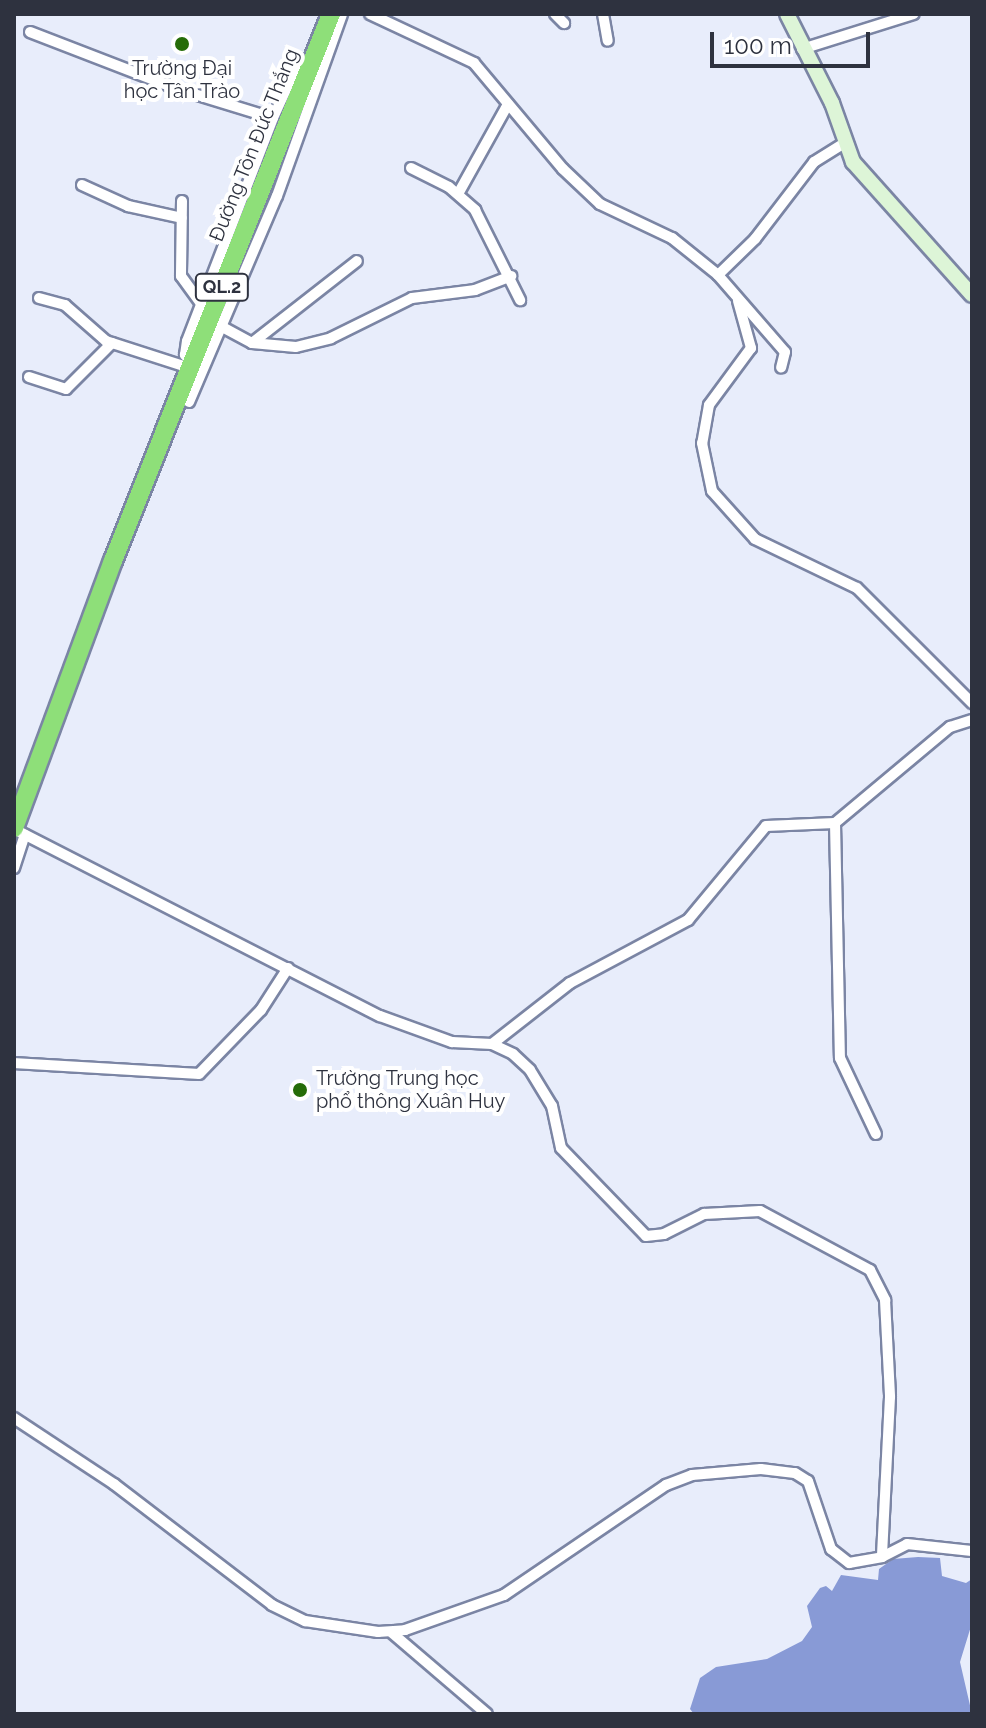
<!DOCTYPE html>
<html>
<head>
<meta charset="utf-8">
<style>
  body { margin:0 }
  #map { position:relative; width:986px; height:1728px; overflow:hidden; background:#e8edfb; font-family:Raleway,sans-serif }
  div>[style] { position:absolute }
  .water>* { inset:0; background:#889ad6 }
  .roads { filter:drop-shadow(2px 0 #7b85a4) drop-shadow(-2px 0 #7b85a4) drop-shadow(0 2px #7b85a4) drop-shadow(0 -2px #7b85a4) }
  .street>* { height:10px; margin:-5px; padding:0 5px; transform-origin:5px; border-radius:5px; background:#fff }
  .secondary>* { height:14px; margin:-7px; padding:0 7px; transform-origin:7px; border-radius:7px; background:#ddf5d7 }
  .highway>* { height:18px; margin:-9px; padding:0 9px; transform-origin:9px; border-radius:9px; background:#8edf79 }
  .dots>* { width:22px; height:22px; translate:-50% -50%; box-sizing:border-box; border:4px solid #fff; border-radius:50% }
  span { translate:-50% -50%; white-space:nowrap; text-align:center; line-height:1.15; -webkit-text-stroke:8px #fff; paint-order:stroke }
  .shield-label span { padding:2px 6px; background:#fff; border:2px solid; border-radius:6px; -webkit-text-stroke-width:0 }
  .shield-label { font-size:18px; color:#2e323f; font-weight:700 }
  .poi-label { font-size:20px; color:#2e323f }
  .left { translate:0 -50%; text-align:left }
  .street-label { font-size:20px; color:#2e323f }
  .frame { position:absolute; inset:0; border:16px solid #2e323f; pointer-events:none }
  .scale { position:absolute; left:710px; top:32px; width:160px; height:36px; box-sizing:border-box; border:4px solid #2e323f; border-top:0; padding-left:10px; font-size:24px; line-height:28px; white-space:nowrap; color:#2e323f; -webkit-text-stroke:6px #fff; paint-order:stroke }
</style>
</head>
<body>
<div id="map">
  <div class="water">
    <div style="clip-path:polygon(918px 1557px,940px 1558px,942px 1576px,966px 1583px,972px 1579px,972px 1623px,960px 1662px,972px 1714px,694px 1714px,690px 1709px,700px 1678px,716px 1667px,767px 1659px,802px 1641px,812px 1627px,807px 1606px,820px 1588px,826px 1586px,832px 1591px,841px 1575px,878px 1580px,879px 1569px,893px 1559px)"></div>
  </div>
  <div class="roads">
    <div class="street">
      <div style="left:370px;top:14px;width:115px;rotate:25.2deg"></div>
      <div style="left:474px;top:63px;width:138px;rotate:50deg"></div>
      <div style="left:563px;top:169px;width:51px;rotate:43.4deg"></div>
      <div style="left:600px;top:204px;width:80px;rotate:25.3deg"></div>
      <div style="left:672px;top:238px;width:59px;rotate:38.8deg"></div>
      <div style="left:718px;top:275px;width:102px;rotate:49deg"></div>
      <div style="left:785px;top:352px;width:16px;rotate:104deg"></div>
      <div style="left:555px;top:14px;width:13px;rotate:45deg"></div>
      <div style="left:603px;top:14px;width:27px;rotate:80deg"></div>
      <div style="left:30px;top:32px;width:159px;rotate:21.1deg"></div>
      <div style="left:178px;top:89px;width:99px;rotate:17deg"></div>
      <div style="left:273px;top:118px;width:58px;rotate:-65.6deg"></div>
      <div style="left:297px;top:65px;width:16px;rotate:11deg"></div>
      <div style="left:802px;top:49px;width:117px;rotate:-17.4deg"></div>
      <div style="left:411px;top:168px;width:42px;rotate:26.6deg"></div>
      <div style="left:449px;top:187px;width:35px;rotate:41deg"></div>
      <div style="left:475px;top:210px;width:101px;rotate:63.4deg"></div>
      <div style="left:82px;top:185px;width:51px;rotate:24.5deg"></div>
      <div style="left:128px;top:206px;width:55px;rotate:12.5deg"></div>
      <div style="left:458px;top:194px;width:103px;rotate:-60.9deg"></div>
      <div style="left:182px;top:201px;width:75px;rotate:90.8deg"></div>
      <div style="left:181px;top:276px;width:34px;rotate:54deg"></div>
      <div style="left:718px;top:275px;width:52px;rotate:-44.2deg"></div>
      <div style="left:755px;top:239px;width:97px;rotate:-52.5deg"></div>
      <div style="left:814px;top:162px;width:34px;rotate:-32deg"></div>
      <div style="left:39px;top:298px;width:27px;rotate:15deg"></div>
      <div style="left:65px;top:305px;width:55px;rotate:41.3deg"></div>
      <div style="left:106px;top:341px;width:88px;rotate:17.8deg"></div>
      <div style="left:738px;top:301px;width:49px;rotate:74.5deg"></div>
      <div style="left:751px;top:348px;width:71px;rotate:126.4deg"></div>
      <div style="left:709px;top:405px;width:39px;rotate:100deg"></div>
      <div style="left:702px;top:443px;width:49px;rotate:78.2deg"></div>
      <div style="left:712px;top:491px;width:64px;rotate:48.1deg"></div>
      <div style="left:755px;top:539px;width:113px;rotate:25.7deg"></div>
      <div style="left:857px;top:588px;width:163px;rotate:45deg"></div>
      <div style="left:213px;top:322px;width:44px;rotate:28.3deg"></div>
      <div style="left:252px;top:343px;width:44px;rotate:5.2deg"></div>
      <div style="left:296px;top:347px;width:36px;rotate:-14deg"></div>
      <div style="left:331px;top:338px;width:90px;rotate:-26.3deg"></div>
      <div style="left:412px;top:298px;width:64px;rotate:-7.2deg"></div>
      <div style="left:475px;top:290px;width:39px;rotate:-21deg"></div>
      <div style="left:252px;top:343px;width:133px;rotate:-38deg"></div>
      <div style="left:192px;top:363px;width:11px;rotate:-131deg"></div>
      <div style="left:185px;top:355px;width:14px;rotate:-82deg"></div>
      <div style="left:187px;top:341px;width:239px;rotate:-68.9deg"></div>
      <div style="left:29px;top:377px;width:39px;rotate:18deg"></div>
      <div style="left:66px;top:389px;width:65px;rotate:-45deg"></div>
      <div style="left:189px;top:402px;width:224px;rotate:-66.9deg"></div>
      <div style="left:277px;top:196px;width:193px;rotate:-70.3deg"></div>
      <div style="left:835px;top:823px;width:235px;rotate:88.8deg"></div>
      <div style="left:840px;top:1058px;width:84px;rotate:64.7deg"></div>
      <div style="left:14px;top:829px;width:411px;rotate:27.1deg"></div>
      <div style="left:380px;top:1016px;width:77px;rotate:19.9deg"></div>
      <div style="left:452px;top:1042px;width:40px;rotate:2.9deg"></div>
      <div style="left:492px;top:1044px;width:99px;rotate:-38deg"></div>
      <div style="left:570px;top:983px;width:134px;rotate:-28.1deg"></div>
      <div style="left:688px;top:920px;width:122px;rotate:-50.3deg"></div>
      <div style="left:766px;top:826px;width:69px;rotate:-2.5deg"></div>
      <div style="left:835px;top:823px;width:150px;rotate:-39.9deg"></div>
      <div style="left:950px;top:727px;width:23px;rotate:-18deg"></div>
      <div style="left:14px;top:868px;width:35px;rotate:-72deg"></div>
      <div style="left:492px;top:1044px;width:23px;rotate:25deg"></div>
      <div style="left:513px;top:1054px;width:23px;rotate:43deg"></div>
      <div style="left:530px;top:1070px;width:42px;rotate:58.6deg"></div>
      <div style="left:552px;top:1106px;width:43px;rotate:77.9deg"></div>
      <div style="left:561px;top:1148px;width:122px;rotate:46deg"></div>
      <div style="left:646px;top:1236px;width:18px;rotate:-6deg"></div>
      <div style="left:664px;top:1234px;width:45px;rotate:-26.6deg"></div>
      <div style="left:704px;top:1214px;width:56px;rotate:-3.1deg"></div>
      <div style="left:760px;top:1211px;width:125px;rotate:28.2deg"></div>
      <div style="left:870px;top:1270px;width:34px;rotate:63deg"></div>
      <div style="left:885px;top:1300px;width:97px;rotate:87deg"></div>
      <div style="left:890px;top:1397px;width:160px;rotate:92.9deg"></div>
      <div style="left:14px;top:1063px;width:185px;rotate:3.4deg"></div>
      <div style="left:199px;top:1074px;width:89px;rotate:-45.9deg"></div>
      <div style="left:261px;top:1010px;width:50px;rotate:-57.3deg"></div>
      <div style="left:14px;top:1418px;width:120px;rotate:33.4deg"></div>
      <div style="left:114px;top:1484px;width:199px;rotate:37.4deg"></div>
      <div style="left:272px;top:1605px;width:37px;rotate:26deg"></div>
      <div style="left:305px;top:1621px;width:74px;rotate:8.6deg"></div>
      <div style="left:378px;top:1632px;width:27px;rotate:-4deg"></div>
      <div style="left:405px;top:1630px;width:105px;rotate:-19.5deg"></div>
      <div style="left:504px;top:1595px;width:196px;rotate:-34.2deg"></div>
      <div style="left:666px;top:1485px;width:28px;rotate:-21deg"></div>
      <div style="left:692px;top:1475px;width:69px;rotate:-5deg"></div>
      <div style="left:761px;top:1469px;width:34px;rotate:7deg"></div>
      <div style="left:795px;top:1473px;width:15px;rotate:32deg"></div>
      <div style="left:808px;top:1481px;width:72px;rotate:71.3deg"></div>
      <div style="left:831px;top:1549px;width:23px;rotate:38deg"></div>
      <div style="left:849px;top:1563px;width:34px;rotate:-10deg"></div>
      <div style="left:882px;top:1557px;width:28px;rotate:-27deg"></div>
      <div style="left:907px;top:1544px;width:65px;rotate:6.1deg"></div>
      <div style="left:391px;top:1632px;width:126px;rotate:40.5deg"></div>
    </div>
    <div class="secondary">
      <div style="left:787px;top:14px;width:100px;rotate:63.2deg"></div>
      <div style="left:832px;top:103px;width:63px;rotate:70.4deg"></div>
      <div style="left:853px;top:162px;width:178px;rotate:48.2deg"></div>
    </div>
    <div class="highway">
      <div style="left:14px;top:828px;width:285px;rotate:-69.7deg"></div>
      <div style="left:113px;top:561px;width:589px;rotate:-68.27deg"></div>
    </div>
  </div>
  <div class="dots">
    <div style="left:182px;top:44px;background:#256c08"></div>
    <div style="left:300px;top:1090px;background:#256c08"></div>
  </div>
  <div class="shield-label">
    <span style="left:222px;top:287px">QL.2</span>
  </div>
  <div class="poi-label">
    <span style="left:182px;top:80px">Trường Đại<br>học Tân Trào</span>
    <span class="left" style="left:316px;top:1090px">Trường Trung học<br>phổ thông Xuân Huy</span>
  </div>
  <div class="street-label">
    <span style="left:254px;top:145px;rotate:-68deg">Đường Tôn Đức Thắng</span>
  </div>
  <div class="frame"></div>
  <div class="scale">100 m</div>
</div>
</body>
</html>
